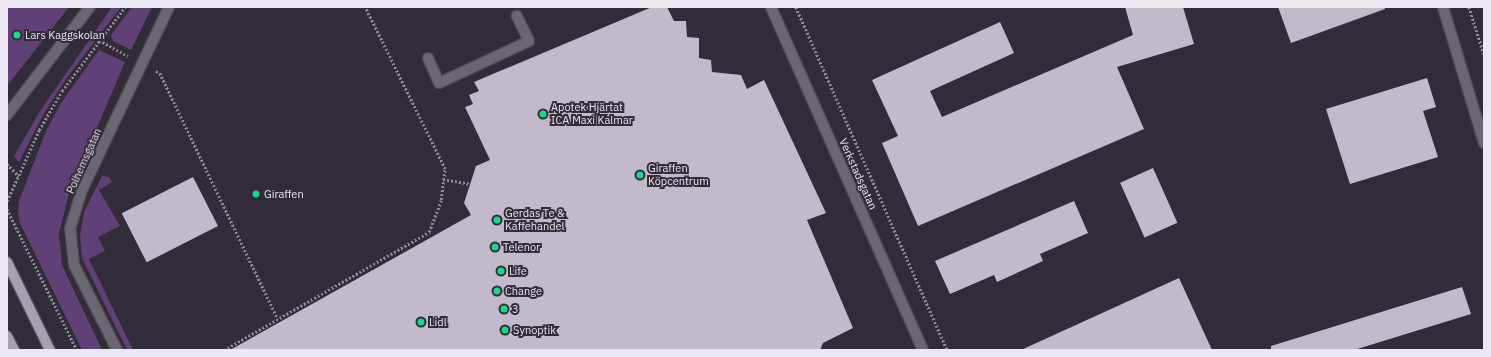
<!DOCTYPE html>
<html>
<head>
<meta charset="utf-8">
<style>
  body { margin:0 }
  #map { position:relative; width:1491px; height:357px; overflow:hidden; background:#322b38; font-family:"IBM Plex Sans",sans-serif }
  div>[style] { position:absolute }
  .green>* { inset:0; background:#5f4178 }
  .building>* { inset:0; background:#c2b9ca; transform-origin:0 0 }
  .path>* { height:2.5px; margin-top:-1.25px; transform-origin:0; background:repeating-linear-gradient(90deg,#8f8994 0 2px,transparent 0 4px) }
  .roads { filter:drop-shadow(1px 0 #504956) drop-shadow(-1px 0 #504956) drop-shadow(0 1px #504956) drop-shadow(0 -1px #504956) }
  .minor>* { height:10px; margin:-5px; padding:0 5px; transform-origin:5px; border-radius:5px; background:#6b676e }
  .major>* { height:10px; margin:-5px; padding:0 5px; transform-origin:5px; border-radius:5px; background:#a7a0ae }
  .dots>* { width:11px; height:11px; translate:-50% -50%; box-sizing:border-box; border:2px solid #322b38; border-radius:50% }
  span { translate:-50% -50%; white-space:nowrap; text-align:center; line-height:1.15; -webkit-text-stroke:4px #322b38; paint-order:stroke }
  .poi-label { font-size:11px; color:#ece8f1 }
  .left { translate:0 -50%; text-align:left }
  .street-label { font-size:11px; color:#ece8f1 }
  .frame { position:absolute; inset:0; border:8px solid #ece8f1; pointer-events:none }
</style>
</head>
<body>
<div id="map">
  <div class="green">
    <div style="clip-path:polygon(7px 7px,69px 7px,7px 86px)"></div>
    <div style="clip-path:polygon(112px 7px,121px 7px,66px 79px,43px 115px,19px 162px,14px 156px,40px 111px)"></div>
    <div style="clip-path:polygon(132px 7px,152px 7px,131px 50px,113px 41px,111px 35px)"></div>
    <div style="clip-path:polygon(99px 50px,125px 62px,69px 193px,59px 234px,62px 265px,102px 350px,82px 350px,20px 223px,18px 213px,19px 201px,46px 131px,61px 103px)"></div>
    <div style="clip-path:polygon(102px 176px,109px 177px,112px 182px,99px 190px,120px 226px,98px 237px,105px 251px,89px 259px,133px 350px,127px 350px,82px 258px,80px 235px,84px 212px)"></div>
  </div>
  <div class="building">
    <div style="clip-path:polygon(652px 7px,667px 7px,674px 21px,686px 21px,687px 37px,699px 38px,699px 58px,711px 60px,712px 72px,741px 75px,747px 89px,764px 80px,826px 213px,807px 220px,853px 328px,823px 343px,820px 350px,230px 350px,471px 215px,464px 203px,476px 166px,490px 160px,465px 107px,473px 104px,469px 95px,479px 91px,474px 82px)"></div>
    <div style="clip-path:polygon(1125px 7px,1183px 7px,1194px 44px,1117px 67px,1144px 129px,918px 226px,882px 143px,898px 136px,872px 80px,1000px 22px,1014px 53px,930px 91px,942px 117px,1133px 35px)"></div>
    <div style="clip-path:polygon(1278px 7px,1385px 7px,1385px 9px,1291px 43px)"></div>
    <div style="clip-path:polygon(1427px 78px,1436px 107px,1423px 111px,1438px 157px,1350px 184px,1326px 109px)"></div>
    <div style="left:1153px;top:168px;width:60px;height:36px;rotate:66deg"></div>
    <div style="left:193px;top:177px;width:55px;height:80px;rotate:63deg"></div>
    <div style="clip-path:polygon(1074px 201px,1088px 233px,1040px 254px,1043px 261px,997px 282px,994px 275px,950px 294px,935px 261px)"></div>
    <div style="clip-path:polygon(1179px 278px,1212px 350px,1021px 350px)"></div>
    <div style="clip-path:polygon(1462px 287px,1471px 314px,1354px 350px,1271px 350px,1271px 346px)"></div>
  </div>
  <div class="path">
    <div style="left:796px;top:7px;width:375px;rotate:66.2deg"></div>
    <div style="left:1469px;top:7px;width:49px;rotate:72.3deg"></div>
    <div style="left:99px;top:40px;width:33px;rotate:29deg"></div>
    <div style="left:156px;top:71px;width:4px;rotate:27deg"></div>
    <div style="left:160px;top:73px;width:271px;rotate:64.4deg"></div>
    <div style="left:7px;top:164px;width:17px;rotate:45deg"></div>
    <div style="left:443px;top:179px;width:27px;rotate:10deg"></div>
    <div style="left:7px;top:201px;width:78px;rotate:-65.7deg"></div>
    <div style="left:39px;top:130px;width:45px;rotate:-59.5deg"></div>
    <div style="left:62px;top:91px;width:105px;rotate:-53.1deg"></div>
    <div style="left:7px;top:209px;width:157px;rotate:63.6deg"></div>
    <div style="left:224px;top:350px;width:237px;rotate:-29.9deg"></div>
    <div style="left:429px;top:232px;width:34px;rotate:-69deg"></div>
    <div style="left:441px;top:200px;width:31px;rotate:-83deg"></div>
    <div style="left:445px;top:169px;width:181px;rotate:-116.3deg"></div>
  </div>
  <div class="roads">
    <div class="minor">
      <div style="left:771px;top:7px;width:375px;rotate:66.1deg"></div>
      <div style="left:1443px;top:7px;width:142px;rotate:73.2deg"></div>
      <div style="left:428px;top:58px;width:27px;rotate:66deg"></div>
      <div style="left:439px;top:83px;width:99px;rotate:-25deg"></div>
      <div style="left:529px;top:41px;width:28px;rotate:-116deg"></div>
      <div style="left:7px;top:115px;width:136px;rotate:-52.5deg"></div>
      <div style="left:117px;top:350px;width:95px;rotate:-116.8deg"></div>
      <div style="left:74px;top:265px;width:36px;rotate:-96deg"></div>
      <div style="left:70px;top:229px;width:41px;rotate:-72.9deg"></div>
      <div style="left:82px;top:190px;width:203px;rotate:-64.6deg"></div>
    </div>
    <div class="major">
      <div style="left:7px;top:262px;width:98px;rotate:64deg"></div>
      <div style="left:7px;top:336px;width:16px;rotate:63deg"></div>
    </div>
  </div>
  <div class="dots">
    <div style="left:17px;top:35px;background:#17d989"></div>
    <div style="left:543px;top:114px;background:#17d989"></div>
    <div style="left:640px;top:175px;background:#17d989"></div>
    <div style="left:256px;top:194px;background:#17d989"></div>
    <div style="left:497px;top:220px;background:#17d989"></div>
    <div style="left:495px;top:247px;background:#17d989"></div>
    <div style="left:501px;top:271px;background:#17d989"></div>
    <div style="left:497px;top:291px;background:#17d989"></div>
    <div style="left:504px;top:309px;background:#17d989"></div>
    <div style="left:421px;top:322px;background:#17d989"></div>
    <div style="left:505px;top:330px;background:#17d989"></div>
  </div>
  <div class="poi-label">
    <span class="left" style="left:25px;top:35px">Lars Kaggskolan</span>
    <span class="left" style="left:551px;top:114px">Apotek Hjärtat<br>ICA Maxi Kalmar</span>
    <span class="left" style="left:648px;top:175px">Giraffen<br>Köpcentrum</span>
    <span class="left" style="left:264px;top:194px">Giraffen</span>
    <span class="left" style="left:505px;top:220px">Gerdas Te &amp;<br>Kaffehandel</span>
    <span class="left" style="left:503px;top:247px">Telenor</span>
    <span class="left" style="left:509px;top:271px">Life</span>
    <span class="left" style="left:505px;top:291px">Change</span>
    <span class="left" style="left:512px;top:309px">3</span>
    <span class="left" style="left:429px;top:322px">Lidl</span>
    <span class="left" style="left:513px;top:330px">Synoptik</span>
  </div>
  <div class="street-label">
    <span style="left:84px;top:161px;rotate:-66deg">Polhemsgatan</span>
    <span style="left:858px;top:174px;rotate:66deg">Verkstadsgatan</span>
  </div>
  <div class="frame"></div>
</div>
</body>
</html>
